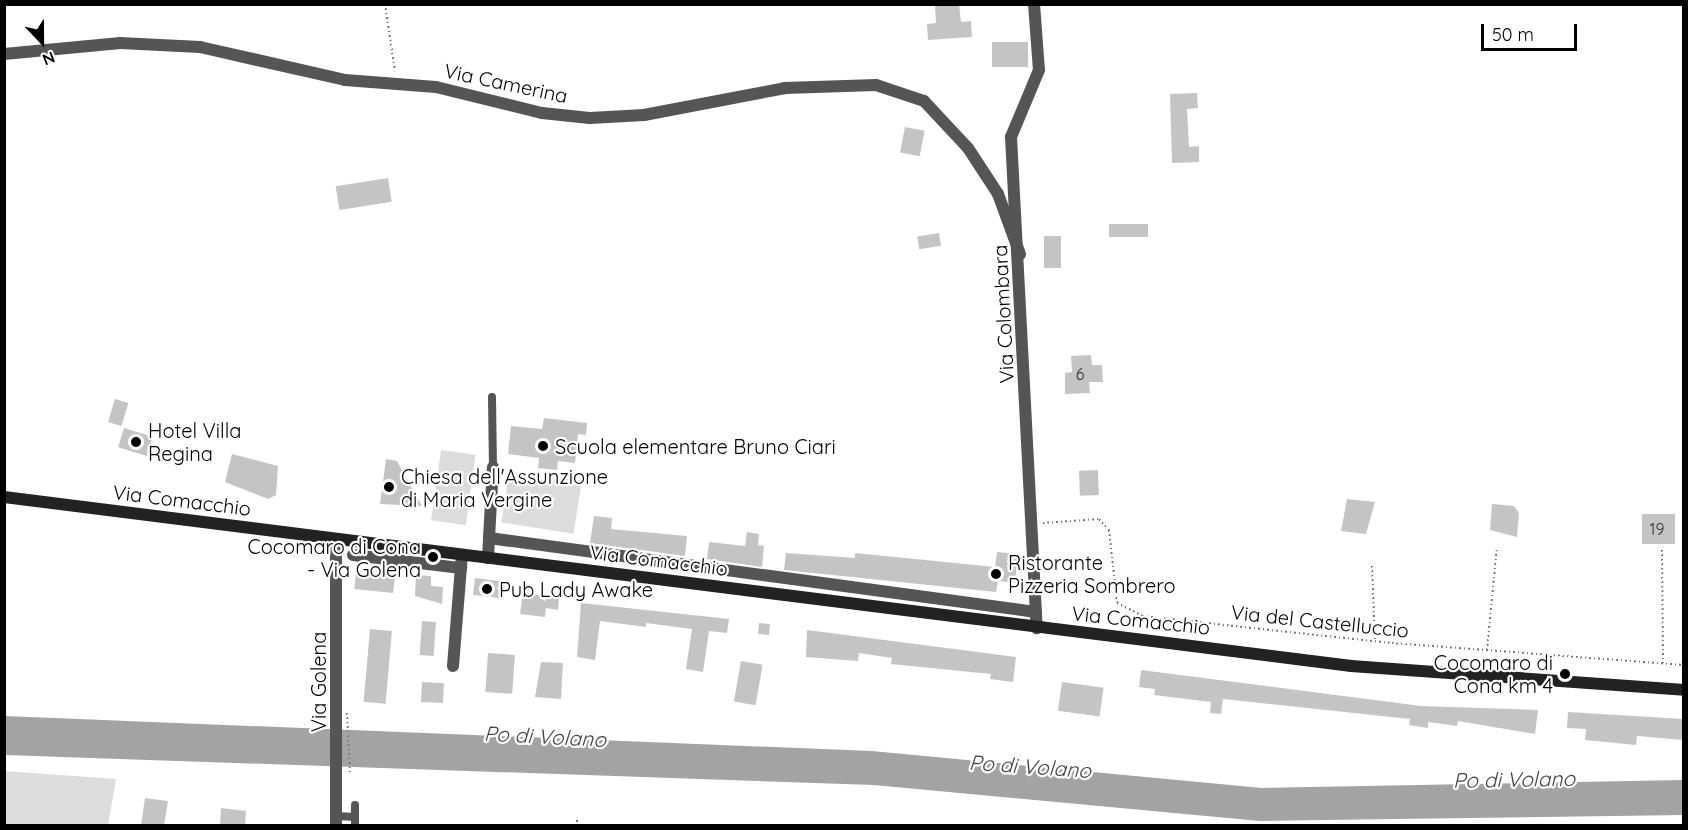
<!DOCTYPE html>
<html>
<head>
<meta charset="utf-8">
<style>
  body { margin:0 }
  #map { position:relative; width:1688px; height:830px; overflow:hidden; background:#fff; font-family:Quicksand,sans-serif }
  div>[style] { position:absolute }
  .green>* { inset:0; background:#dcdcdc; transform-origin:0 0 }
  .water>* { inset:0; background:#a3a3a3 }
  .building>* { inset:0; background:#c4c4c4; transform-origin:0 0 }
  .path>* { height:2px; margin-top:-1px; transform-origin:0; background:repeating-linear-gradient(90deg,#777 0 1.5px,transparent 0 4.5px) }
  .service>* { height:8px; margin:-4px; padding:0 4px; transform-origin:4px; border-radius:4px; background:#555 }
  .minor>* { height:12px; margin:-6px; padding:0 6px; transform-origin:6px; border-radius:6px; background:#555 }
  .secondary>* { height:12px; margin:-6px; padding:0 6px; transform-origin:6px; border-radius:6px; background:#222 }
  .dots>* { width:16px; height:16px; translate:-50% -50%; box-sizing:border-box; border:3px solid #fff; border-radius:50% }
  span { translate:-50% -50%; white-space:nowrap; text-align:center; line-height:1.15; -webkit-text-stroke:4.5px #fff; paint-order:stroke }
  .number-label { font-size:16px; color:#313131 }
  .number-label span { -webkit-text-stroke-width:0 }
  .street-label { font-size:20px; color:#000 }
  .poi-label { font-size:20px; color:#000 }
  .left { translate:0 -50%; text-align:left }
  .right { translate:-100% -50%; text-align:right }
  .water-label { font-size:21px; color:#444; font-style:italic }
  .frame { position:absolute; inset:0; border:6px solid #000; pointer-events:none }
  .north { position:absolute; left:12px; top:12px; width:60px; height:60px; -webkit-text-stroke:4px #fff; paint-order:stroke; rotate:158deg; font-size:16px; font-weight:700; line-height:24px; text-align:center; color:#000 }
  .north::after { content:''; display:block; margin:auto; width:21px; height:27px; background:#000; clip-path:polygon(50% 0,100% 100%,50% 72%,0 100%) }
  .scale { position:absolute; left:1481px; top:24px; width:96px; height:27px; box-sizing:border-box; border:3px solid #000; border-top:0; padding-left:8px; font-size:18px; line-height:21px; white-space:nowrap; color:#000; -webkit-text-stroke:4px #fff; paint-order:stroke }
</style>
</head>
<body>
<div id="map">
  <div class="green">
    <div style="left:441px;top:450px;width:35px;height:71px;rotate:8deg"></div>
    <div style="left:509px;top:474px;width:73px;height:49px;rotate:9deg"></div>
    <div style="clip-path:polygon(4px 771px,116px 779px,108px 825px,5px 825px)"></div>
  </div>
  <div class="water">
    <div style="clip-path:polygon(5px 716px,872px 751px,1262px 788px,1683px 780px,1684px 815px,1260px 821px,874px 785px,5px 755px)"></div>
  </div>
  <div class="building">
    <div style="clip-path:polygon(935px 4px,959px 4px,961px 22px,971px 21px,972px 37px,928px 40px,927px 24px,936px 23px)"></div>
    <div style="left:1028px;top:42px;width:25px;height:36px;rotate:90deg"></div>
    <div style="clip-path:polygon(1197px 93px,1198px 108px,1187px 109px,1189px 147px,1199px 146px,1199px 162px,1172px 163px,1170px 94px)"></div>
    <div style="left:905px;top:127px;width:20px;height:26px;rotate:11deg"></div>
    <div style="left:388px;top:178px;width:24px;height:53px;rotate:81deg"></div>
    <div style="left:1148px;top:224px;width:13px;height:39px;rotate:90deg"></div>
    <div style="left:939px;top:233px;width:13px;height:22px;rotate:81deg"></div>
    <div style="left:1044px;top:236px;width:17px;height:32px"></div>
    <div style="clip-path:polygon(1091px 355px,1092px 365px,1102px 365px,1103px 382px,1089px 382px,1090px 393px,1065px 394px,1065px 373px,1072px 372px,1071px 356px)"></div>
    <div style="left:115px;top:399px;width:14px;height:24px;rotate:17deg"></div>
    <div style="clip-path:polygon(544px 418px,587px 423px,586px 435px,578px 434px,575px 463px,558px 461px,557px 470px,538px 468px,539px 458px,508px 454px,511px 426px,542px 429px)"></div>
    <div style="left:124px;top:428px;width:30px;height:20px;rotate:17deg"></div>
    <div style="clip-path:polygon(232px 454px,278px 466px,276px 495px,268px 499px,225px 482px)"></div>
    <div style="clip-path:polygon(386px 459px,397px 461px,422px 506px,380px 504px)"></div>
    <div style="left:1098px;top:470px;width:25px;height:19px;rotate:88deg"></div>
    <div style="clip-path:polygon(1347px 499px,1375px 502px,1366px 534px,1341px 531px)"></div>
    <div style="clip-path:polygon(1492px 504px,1514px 506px,1519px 513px,1517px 537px,1490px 530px)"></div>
    <div style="left:1642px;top:514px;width:33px;height:30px"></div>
    <div style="clip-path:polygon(594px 516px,612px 518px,611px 529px,687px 536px,685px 556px,590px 543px)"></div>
    <div style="clip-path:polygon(747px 532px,759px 534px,758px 545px,764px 546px,762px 567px,707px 559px,709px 542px,745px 546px)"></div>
    <div style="clip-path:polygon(997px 552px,1018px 554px,1015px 583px,998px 581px,996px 592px,784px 570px,786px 553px,855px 558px,855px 553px,995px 567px)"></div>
    <div style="left:356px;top:573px;width:39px;height:16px;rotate:6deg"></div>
    <div style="clip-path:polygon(416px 575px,431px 576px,431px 586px,443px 587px,442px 604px,415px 596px)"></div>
    <div style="left:475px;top:578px;width:26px;height:17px;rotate:7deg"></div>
    <div style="clip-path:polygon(523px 593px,559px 598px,558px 610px,546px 608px,545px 617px,520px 614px)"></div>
    <div style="clip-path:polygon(581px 603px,729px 619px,727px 633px,709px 631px,703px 672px,686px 669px,692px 629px,646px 623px,646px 627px,600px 621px,595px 660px,577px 657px)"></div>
    <div style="left:422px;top:621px;width:14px;height:34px;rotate:4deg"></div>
    <div style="left:759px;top:623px;width:11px;height:11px;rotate:5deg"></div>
    <div style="left:370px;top:629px;width:22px;height:73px;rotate:5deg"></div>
    <div style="clip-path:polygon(807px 630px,1016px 657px,1013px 682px,990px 679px,991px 674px,891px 664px,892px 658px,859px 653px,858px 661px,806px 657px)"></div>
    <div style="left:488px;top:653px;width:27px;height:39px;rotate:4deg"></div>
    <div style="left:741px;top:661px;width:22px;height:41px;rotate:10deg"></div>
    <div style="clip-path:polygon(541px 662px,563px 663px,561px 699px,535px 697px)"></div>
    <div style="clip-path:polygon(1141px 670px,1421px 706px,1538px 710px,1535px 734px,1458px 721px,1457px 726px,1428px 722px,1428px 728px,1409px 725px,1410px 719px,1223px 699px,1221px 714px,1210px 713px,1211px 702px,1154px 695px,1155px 689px,1139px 687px)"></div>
    <div style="left:422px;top:682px;width:22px;height:20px;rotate:3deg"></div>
    <div style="left:1062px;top:682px;width:42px;height:29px;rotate:8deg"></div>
    <div style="clip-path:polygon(1568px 712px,1683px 719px,1683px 740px,1637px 736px,1636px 745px,1585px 740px,1586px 729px,1567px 728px)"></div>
    <div style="clip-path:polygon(145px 798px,168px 801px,164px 825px,141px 825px)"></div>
    <div style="clip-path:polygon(221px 808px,246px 811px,245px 825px,220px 825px)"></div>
  </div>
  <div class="path">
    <div style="left:385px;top:4px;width:68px;rotate:81.5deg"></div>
    <div style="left:1043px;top:523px;width:56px;rotate:-4.1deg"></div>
    <div style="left:1099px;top:519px;width:15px;rotate:48deg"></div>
    <div style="left:1109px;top:530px;width:73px;rotate:83.7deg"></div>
    <div style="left:1117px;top:603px;width:28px;rotate:27deg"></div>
    <div style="left:1142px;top:616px;width:251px;rotate:6.2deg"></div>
    <div style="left:1392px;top:643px;width:293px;rotate:4.3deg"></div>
    <div style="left:1662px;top:550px;width:113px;rotate:89.5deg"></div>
    <div style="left:1372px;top:566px;width:75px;rotate:87.7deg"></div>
    <div style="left:1487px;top:650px;width:103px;rotate:-84.5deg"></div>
    <div style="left:347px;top:713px;width:59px;rotate:87.1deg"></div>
    <div style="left:577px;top:826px;width:6px;rotate:-90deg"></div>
  </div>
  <div class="service">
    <div style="left:492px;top:397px;width:70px;rotate:89.2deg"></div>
    <div style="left:336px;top:816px;width:19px;rotate:3deg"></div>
    <div style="left:355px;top:826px;width:21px;rotate:-90deg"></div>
  </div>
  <div class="minor">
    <div style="left:1034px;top:4px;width:66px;rotate:85.7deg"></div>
    <div style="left:1039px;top:70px;width:73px;rotate:112.7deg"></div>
    <div style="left:1011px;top:137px;width:492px;rotate:87deg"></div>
    <div style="left:4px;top:54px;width:117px;rotate:-5.4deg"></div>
    <div style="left:120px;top:43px;width:80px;rotate:2.9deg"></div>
    <div style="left:200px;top:47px;width:149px;rotate:12.8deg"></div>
    <div style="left:345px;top:80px;width:91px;rotate:4.4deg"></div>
    <div style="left:436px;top:87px;width:109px;rotate:13.8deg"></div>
    <div style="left:542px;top:113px;width:48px;rotate:5.9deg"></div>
    <div style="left:590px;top:118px;width:54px;rotate:-3.2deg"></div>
    <div style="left:644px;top:115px;width:144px;rotate:-10.8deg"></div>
    <div style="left:785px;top:88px;width:91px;rotate:-1.9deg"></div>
    <div style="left:876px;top:85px;width:51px;rotate:18.4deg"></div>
    <div style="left:924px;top:101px;width:64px;rotate:46.9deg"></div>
    <div style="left:968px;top:148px;width:55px;rotate:56.9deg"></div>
    <div style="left:998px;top:194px;width:64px;rotate:69.9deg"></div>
    <div style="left:489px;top:538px;width:71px;rotate:-86.8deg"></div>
    <div style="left:353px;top:555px;width:109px;rotate:6.9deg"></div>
    <div style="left:488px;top:558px;width:20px;rotate:-87deg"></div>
    <div style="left:489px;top:538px;width:552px;rotate:7.7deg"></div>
    <div style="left:453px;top:666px;width:111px;rotate:-85.4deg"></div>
    <div style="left:336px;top:826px;width:287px;rotate:-90deg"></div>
  </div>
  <div class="secondary">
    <div style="left:4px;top:497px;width:1358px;rotate:7.15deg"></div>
    <div style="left:1351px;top:666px;width:334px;rotate:4.1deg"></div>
  </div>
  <div class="dots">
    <div style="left:136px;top:442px;background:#000"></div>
    <div style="left:543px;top:446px;background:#000"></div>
    <div style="left:389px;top:487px;background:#000"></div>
    <div style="left:433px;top:557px;background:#000"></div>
    <div style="left:996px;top:574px;background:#000"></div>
    <div style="left:487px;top:589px;background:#000"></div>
    <div style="left:1565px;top:674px;background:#000"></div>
  </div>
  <div class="number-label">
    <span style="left:1080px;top:374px">6</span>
    <span style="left:1657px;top:529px">19</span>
  </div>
  <div class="street-label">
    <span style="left:506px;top:83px;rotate:12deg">Via Camerina</span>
    <span style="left:1003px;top:314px;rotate:-93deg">Via Colombara</span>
    <span style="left:182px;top:500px;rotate:7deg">Via Comacchio</span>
    <span style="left:659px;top:560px;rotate:7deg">Via Comacchio</span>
    <span style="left:1141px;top:620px;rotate:6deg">Via Comacchio</span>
    <span style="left:1320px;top:621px;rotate:6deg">Via del Castelluccio</span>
    <span style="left:318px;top:682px;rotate:-90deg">Via Golena</span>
  </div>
  <div class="poi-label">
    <span class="left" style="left:148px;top:442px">Hotel Villa<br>Regina</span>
    <span class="left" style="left:555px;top:446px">Scuola elementare Bruno Ciari</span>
    <span class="left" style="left:401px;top:488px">Chiesa dell'Assunzione<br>di Maria Vergine</span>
    <span class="right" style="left:421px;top:558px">Cocomaro di Cona<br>- Via Golena</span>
    <span class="left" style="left:1008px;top:574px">Ristorante<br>Pizzeria Sombrero</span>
    <span class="left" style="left:499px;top:589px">Pub Lady Awake</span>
    <span class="right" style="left:1553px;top:674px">Cocomaro di<br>Cona km 4</span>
  </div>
  <div class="water-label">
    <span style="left:545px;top:736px;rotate:3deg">Po di Volano</span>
    <span style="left:1030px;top:766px;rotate:4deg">Po di Volano</span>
    <span style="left:1514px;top:779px;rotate:-1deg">Po di Volano</span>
  </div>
  <div class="frame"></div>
  <div class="north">N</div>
  <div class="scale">50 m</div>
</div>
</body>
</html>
